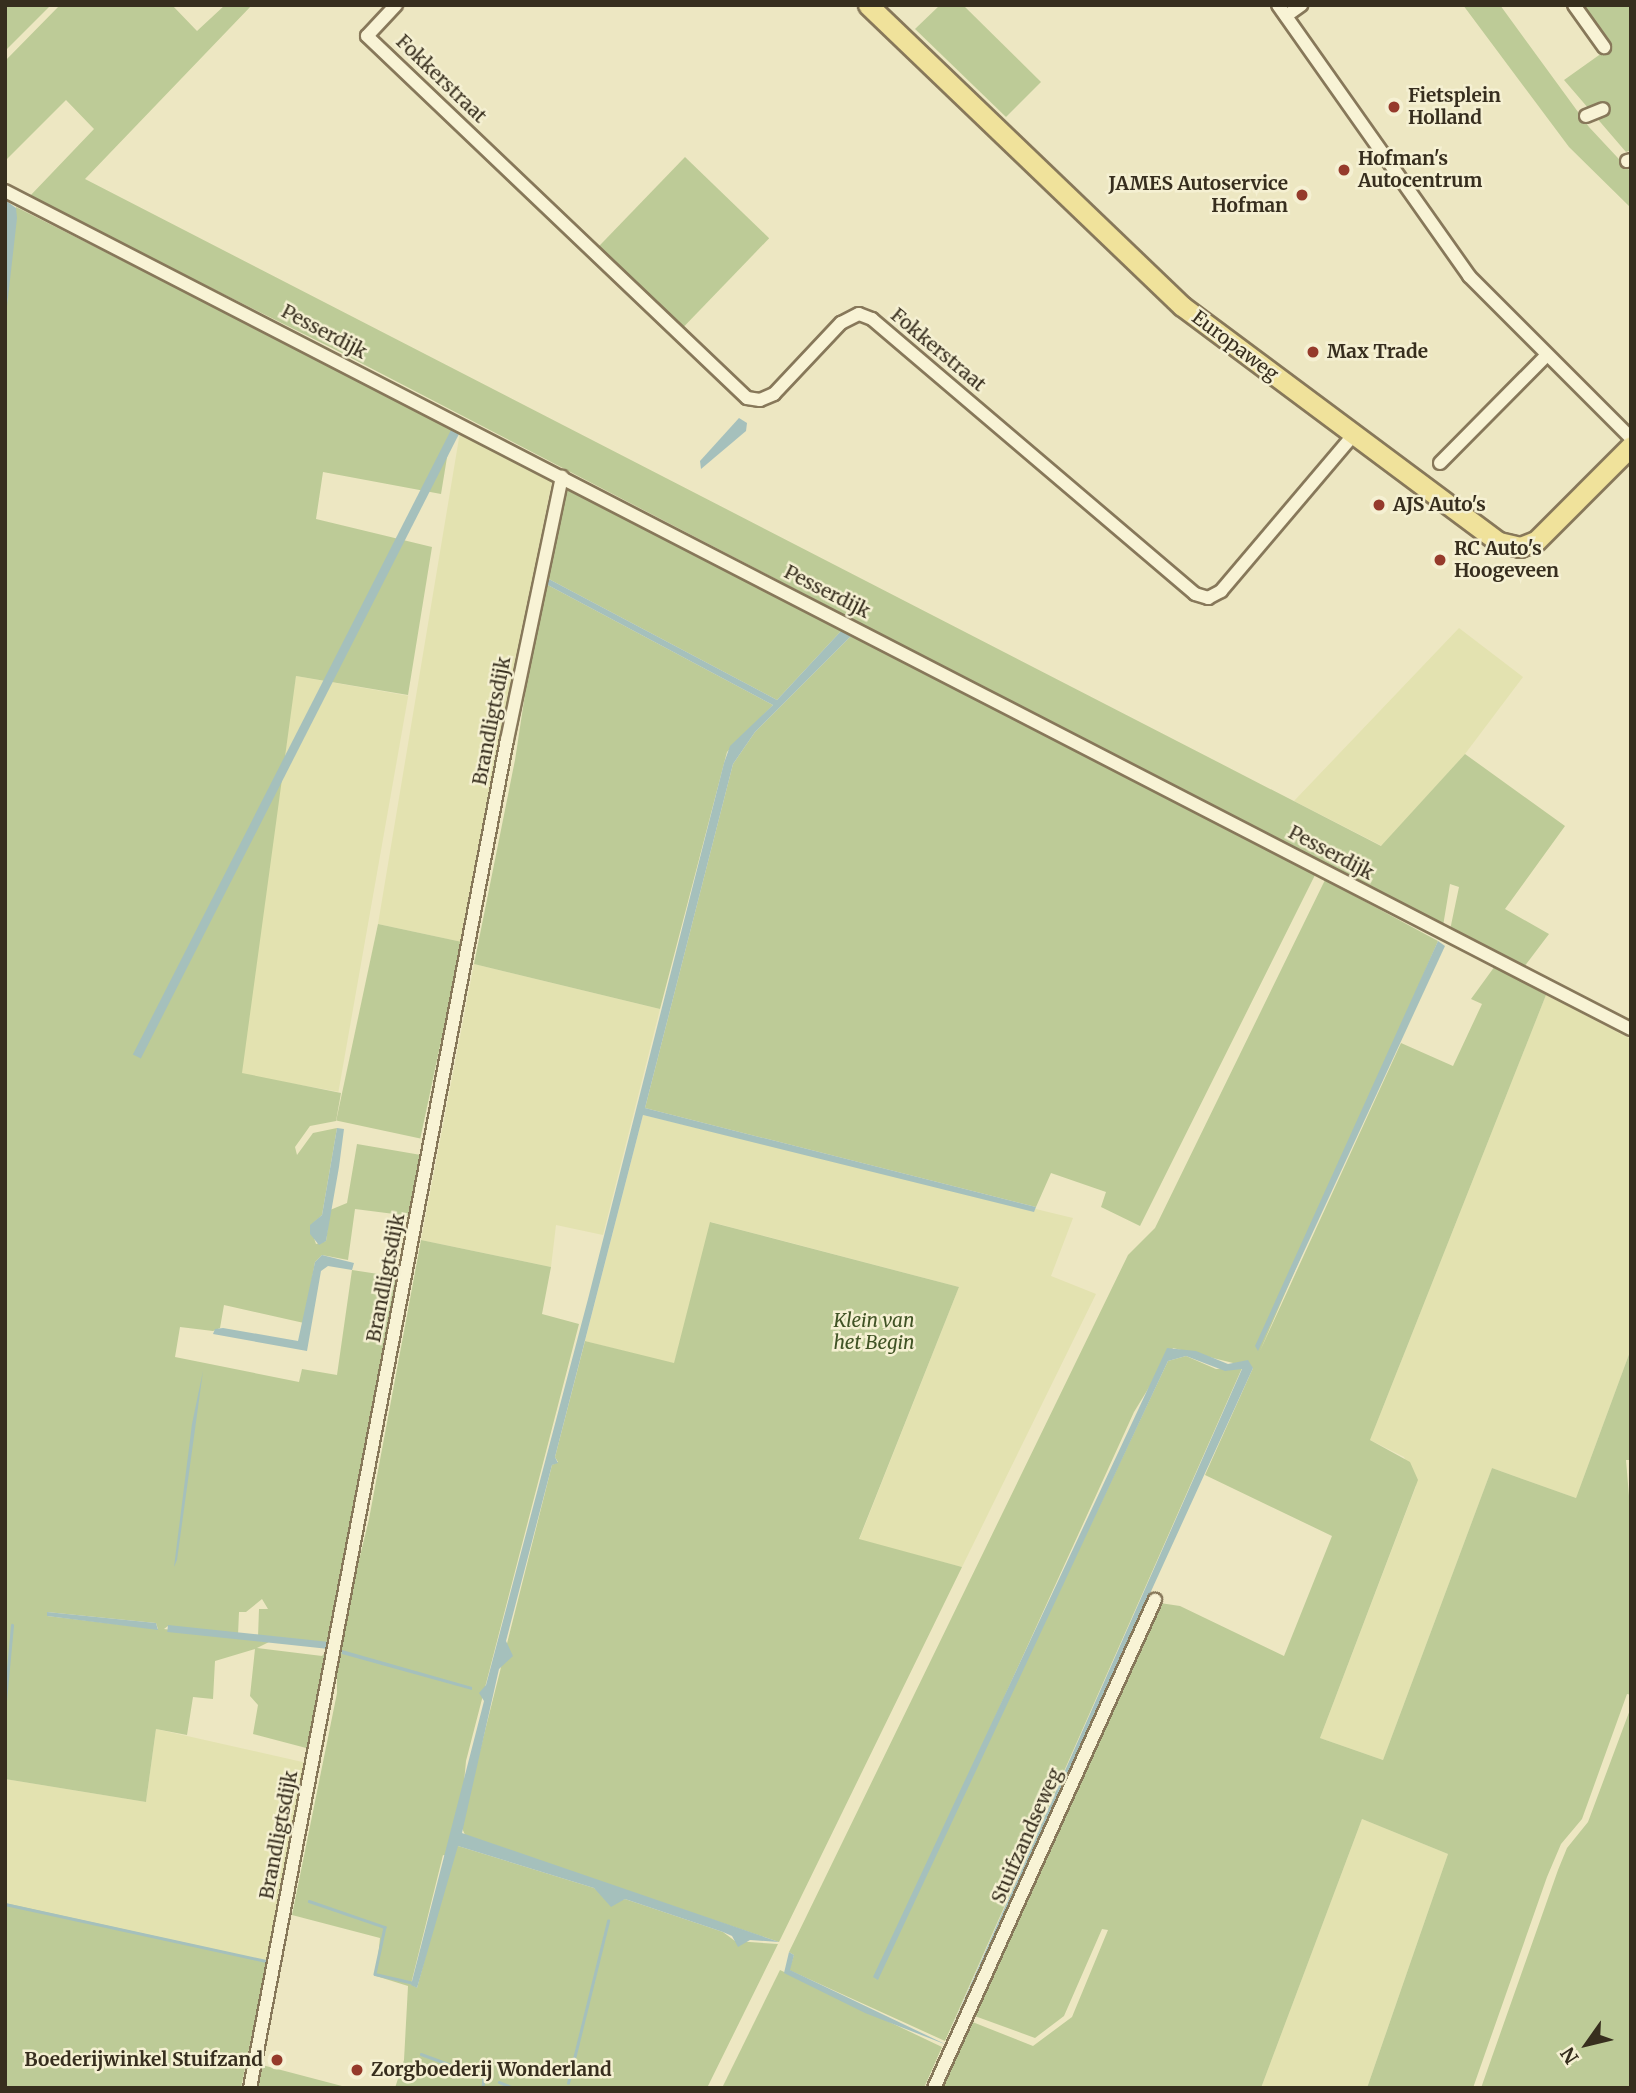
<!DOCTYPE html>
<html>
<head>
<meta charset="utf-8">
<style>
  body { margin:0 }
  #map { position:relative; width:1636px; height:2093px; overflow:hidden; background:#ede7c2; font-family:Merriweather,serif }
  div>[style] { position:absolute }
  .farmland>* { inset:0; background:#e3e2b0; transform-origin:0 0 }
  .green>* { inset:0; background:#bdcb97; transform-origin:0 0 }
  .water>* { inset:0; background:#a5c0bc; transform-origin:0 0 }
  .stream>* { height:2.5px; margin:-1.25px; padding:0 1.25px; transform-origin:1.25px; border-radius:1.25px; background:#a5c0bc }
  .roads { filter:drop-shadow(2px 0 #87785a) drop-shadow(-2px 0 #87785a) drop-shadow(0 2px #87785a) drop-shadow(0 -2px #87785a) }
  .minor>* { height:12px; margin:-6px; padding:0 6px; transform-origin:6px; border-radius:6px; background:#f8f3d5 }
  .primary>* { height:19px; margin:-9.5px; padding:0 9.5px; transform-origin:9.5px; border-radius:9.5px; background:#f0e29b }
  .dots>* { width:19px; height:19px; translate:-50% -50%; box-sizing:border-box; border:4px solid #f5f0d2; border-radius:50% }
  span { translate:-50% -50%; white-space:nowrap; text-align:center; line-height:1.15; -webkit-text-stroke:5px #f5f0d2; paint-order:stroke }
  .street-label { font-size:19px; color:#372e1e }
  .poi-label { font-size:19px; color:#372e1e; font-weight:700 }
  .left { translate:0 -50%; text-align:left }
  .right { translate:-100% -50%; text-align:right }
  .park-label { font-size:19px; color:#405325; font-style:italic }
  .frame { position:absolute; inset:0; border:7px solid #372e1e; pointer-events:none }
  .north { position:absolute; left:1552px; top:2009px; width:70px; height:70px; -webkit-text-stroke:5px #f5f0d2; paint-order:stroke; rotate:236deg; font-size:19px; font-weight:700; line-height:28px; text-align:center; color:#372e1e }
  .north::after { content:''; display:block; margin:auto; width:24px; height:32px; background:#372e1e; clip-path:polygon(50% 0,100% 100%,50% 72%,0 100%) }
</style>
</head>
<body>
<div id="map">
  <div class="farmland">
    <div style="clip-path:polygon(460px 432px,552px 481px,462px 942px,378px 924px)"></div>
    <div style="clip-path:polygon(1459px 628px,1523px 677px,1465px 754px,1382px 846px,1294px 801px)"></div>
    <div style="left:296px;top:676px;width:114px;height:402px;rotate:10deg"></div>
    <div style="clip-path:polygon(474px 964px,660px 1009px,603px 1235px,556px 1225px,551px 1267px,421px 1240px)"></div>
    <div style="clip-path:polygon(1546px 995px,1631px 1039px,1631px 1349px,1576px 1498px,1492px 1468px,1383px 1760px,1320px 1738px,1416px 1486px,1404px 1457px,1370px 1440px)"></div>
    <div style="clip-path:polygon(643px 1115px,1073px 1218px,1051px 1276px,1096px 1294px,962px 1567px,859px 1540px,959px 1287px,711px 1222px,674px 1364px,585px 1341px)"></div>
    <div style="clip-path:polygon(156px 1729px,307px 1763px,267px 1961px,5px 1903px,5px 1779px,146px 1802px)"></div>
    <div style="clip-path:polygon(1362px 1819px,1448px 1854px,1367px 2088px,1261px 2088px)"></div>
  </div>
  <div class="green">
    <div style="clip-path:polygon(5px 5px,51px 5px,5px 51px)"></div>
    <div style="clip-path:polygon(60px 5px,172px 5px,197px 31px,225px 5px,252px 5px,85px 179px,1381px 846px,1465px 754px,1565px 826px,1505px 909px,1549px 934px,1524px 967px,1450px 930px,1459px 887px,1450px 884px,1443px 926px,334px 349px,29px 197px,94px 129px,66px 100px,5px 161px,5px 61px)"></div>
    <div style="clip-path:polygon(940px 5px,963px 5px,1041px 82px,1006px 117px,915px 29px)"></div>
    <div style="clip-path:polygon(1463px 5px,1500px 5px,1589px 127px,1631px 172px,1631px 208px,1569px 147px)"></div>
    <div style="clip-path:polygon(1583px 5px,1631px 5px,1631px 150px,1626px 152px,1564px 80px,1602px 53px,1578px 9px)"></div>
    <div style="left:685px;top:157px;width:117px;height:126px;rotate:44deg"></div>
    <div style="clip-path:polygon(evenodd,16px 207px,452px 427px,441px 494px,323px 472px,316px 519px,432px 547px,408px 695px,296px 676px,242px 1073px,341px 1093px,336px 1121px,310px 1126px,295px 1147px,297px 1155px,313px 1133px,337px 1128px,322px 1215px,310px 1226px,316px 1244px,326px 1241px,330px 1210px,347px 1203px,357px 1144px,421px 1155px,410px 1216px,355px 1209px,348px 1260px,322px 1255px,315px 1262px,304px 1323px,224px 1305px,220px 1328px,213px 1331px,180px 1327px,175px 1357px,299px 1382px,302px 1369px,337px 1375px,352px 1270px,398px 1277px,310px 1749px,253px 1734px,258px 1705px,250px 1696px,255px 1649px,215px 1661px,213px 1699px,193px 1697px,187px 1735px,156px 1729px,146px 1802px,5px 1779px,5px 324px,16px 207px,262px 1599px,268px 1609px,259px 1609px,258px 1637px,327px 1643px,328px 1649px,322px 1656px,257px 1648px,269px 1642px,164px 1629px,168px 1626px,238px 1635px,239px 1612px,246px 1612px,262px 1599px,16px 207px,47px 1612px,156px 1623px,158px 1629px,47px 1616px,47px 1612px)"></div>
    <div style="clip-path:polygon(568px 489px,841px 631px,777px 700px,545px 577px,544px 583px,773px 705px,727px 752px,660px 1009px,474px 964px,515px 760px,543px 576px)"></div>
    <div style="clip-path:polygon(851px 636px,1315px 875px,1140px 1226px,1101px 1207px,1106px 1192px,1051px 1173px,1036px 1207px,645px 1108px,733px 764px,755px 732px)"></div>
    <div style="clip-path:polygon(1325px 880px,1438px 941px,1260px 1351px,1401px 1043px,1453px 1066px,1482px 1004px,1471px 999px,1495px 966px,1546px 995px,1370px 1440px,1410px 1462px,1418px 1480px,1320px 1738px,1383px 1760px,1492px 1468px,1576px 1498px,1631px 1349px,1631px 1460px,1626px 1460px,1631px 1520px,1631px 1695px,1627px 1694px,1582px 1819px,1561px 1844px,1547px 1877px,1473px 2088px,1367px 2088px,1448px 1854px,1362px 1819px,1261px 2088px,939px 2088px,970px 2021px,1033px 2046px,1072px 2017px,1108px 1930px,1102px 1929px,1064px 2016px,1035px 2038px,972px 2015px,1160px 1603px,1180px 1606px,1284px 1656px,1332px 1536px,1205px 1475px,1253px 1368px,1173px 1348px,1134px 1412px,875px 1981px,1168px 1361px,1186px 1356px,1216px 1369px,1242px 1368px,945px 2041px,789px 1970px,794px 1955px,789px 1952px,1128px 1255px,1155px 1228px)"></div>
    <div style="left:378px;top:924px;width:86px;height:201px;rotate:12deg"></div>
    <div style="clip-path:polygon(710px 1222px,959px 1287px,859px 1539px,962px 1567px,779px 1942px,466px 1837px,461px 1826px,552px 1465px,558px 1462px,555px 1457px,585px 1341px,674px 1363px)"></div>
    <div style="clip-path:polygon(evenodd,421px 1240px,551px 1267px,542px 1314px,579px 1324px,466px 1761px,458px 1846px,594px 1888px,614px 1903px,625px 1899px,723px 1932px,735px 1941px,778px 1944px,707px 2088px,395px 2088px,404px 2060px,408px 1986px,376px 1976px,380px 1938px,292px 1915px,337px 1693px,337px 1651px,369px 1519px,421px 1240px,443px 1855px,452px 1858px,417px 1988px,411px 1984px,443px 1855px)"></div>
    <div style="clip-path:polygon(1631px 1707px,1631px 2088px,1481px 2088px,1558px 1870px,1567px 1848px,1588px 1822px)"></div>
    <div style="clip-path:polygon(5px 1903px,267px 1961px,241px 2088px,5px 2088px)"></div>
    <div style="clip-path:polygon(780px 1970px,942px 2047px,924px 2088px,722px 2088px)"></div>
    <div style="clip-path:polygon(262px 2065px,342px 2086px,342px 2088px,258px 2088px)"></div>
  </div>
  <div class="water">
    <div style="clip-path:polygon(5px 200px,16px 208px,17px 218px,5px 324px)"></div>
    <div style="clip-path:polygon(739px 418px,747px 423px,746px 431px,701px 469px,700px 461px)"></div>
    <div style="left:452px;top:428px;width:9px;height:703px;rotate:27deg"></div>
    <div style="clip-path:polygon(545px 577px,777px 700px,841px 631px,851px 636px,755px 732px,733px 764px,645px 1108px,1036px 1207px,1034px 1212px,643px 1115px,555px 1457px,558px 1463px,552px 1465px,506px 1641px,513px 1656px,499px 1669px,462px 1833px,779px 1942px,750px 1940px,738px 1947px,732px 1936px,723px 1932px,625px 1899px,611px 1907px,594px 1888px,458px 1846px,417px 1988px,411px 1985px,484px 1701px,479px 1693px,486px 1685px,588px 1299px,724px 763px,730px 746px,773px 705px,544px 583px)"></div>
    <div style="clip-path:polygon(1438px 941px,1445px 946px,1258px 1351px,1255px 1346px)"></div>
    <div style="clip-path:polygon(337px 1128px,344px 1129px,339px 1167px,326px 1241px,319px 1245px,310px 1234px,310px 1225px,322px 1215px)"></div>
    <div style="clip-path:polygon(322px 1255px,354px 1263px,352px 1270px,328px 1266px,321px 1271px,307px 1351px,213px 1334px,215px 1329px,223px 1328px,298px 1341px,315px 1262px)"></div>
    <div style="clip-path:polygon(1167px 1348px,1196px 1351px,1228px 1364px,1248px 1360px,1253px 1368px,948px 2036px,1242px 1369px,1225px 1371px,1186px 1356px,1168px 1361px,878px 1980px,873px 1977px)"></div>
    <div style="clip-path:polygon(203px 1371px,177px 1560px,174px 1567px,192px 1424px)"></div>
    <div style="clip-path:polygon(47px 1612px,156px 1623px,158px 1630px,47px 1616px)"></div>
    <div style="left:168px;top:1625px;width:160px;height:7px;rotate:6deg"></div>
    <div style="clip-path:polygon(342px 1650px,472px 1687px,472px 1690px,342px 1654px)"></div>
    <div style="clip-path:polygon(789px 1952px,794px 1955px,790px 1970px,947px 2045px,865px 2013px,784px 1973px)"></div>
  </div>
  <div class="stream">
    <div style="left:5px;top:1701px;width:76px;rotate:-84.7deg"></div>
    <div style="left:309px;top:1901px;width:80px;rotate:18.9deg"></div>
    <div style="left:385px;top:1927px;width:48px;rotate:102deg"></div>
    <div style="left:375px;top:1974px;width:37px;rotate:13deg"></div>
    <div style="left:5px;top:1904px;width:268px;rotate:12.3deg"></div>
    <div style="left:421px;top:2054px;width:67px;rotate:20.1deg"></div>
    <div style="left:484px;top:2077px;width:11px;rotate:95deg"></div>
    <div style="left:499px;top:2082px;width:16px;rotate:22deg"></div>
    <div style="left:568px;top:2083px;width:167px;rotate:-76.1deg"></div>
  </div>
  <div class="roads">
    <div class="minor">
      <div style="left:396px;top:5px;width:42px;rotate:133.1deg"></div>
      <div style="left:367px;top:36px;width:525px;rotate:43.61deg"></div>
      <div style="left:747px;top:398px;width:13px;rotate:9deg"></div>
      <div style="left:760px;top:400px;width:15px;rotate:-23deg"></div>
      <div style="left:774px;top:394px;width:98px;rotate:-46.7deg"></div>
      <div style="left:841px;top:323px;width:20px;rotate:-27deg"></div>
      <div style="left:859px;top:314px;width:14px;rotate:21deg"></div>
      <div style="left:872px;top:319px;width:424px;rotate:40.4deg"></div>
      <div style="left:1195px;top:594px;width:14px;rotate:17deg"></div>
      <div style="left:1208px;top:598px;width:15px;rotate:-28deg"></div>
      <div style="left:1221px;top:591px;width:206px;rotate:-49.7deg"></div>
      <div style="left:1278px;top:5px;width:332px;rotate:54.8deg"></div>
      <div style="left:1469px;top:276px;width:229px;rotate:45deg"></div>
      <div style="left:1574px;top:5px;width:52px;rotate:54.5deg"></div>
      <div style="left:1286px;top:16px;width:19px;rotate:-36deg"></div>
      <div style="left:1586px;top:116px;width:18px;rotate:-22deg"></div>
      <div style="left:1627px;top:161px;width:4px;rotate:-14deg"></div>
      <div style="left:5px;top:191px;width:1829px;rotate:27.27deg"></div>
      <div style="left:1440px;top:463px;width:152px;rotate:-45.3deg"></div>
      <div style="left:250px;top:2088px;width:1372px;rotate:-79.21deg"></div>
      <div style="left:507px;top:740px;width:269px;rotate:-78.2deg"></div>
      <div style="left:934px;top:2088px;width:536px;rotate:-65.64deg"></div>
    </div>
    <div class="primary">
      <div style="left:868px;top:5px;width:435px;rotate:43.8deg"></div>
      <div style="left:1182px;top:306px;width:395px;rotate:36.7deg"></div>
      <div style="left:1499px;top:542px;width:22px;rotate:13deg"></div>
      <div style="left:1520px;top:547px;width:17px;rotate:-21deg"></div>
      <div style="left:1536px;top:541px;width:134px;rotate:-45deg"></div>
    </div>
  </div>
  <div class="dots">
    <div style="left:1394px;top:107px;background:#953a2b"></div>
    <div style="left:1344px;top:170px;background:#953a2b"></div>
    <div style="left:1302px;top:195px;background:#953a2b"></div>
    <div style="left:1313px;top:352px;background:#953a2b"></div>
    <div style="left:1379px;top:505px;background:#953a2b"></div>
    <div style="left:1440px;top:560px;background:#953a2b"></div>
    <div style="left:277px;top:2060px;background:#953a2b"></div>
    <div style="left:357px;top:2070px;background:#953a2b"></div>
  </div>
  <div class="street-label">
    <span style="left:441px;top:79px;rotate:44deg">Fokkerstraat</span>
    <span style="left:324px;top:332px;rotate:28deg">Pesserdijk</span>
    <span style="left:1235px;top:346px;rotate:37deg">Europaweg</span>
    <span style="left:938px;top:350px;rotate:40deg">Fokkerstraat</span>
    <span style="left:827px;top:592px;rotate:27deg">Pesserdijk</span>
    <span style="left:492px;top:721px;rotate:-79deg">Brandligtsdijk</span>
    <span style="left:1331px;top:853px;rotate:28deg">Pesserdijk</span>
    <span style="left:386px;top:1278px;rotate:-79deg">Brandligtsdijk</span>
    <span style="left:279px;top:1835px;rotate:-79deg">Brandligtsdijk</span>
    <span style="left:1027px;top:1836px;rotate:-66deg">Stuifzandseweg</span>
  </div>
  <div class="poi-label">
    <span class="left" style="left:1408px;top:107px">Fietsplein<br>Holland</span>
    <span class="left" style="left:1358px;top:170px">Hofman's<br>Autocentrum</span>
    <span class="right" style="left:1288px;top:195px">JAMES Autoservice<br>Hofman</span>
    <span class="left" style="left:1327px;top:352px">Max Trade</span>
    <span class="left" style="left:1393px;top:505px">AJS Auto's</span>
    <span class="left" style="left:1454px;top:560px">RC Auto's<br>Hoogeveen</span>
    <span class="right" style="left:263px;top:2060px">Boederijwinkel Stuifzand</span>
    <span class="left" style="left:371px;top:2070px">Zorgboederij Wonderland</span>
  </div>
  <div class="park-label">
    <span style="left:874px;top:1332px">Klein van<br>het Begin</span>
  </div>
  <div class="frame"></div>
  <div class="north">N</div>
</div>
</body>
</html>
